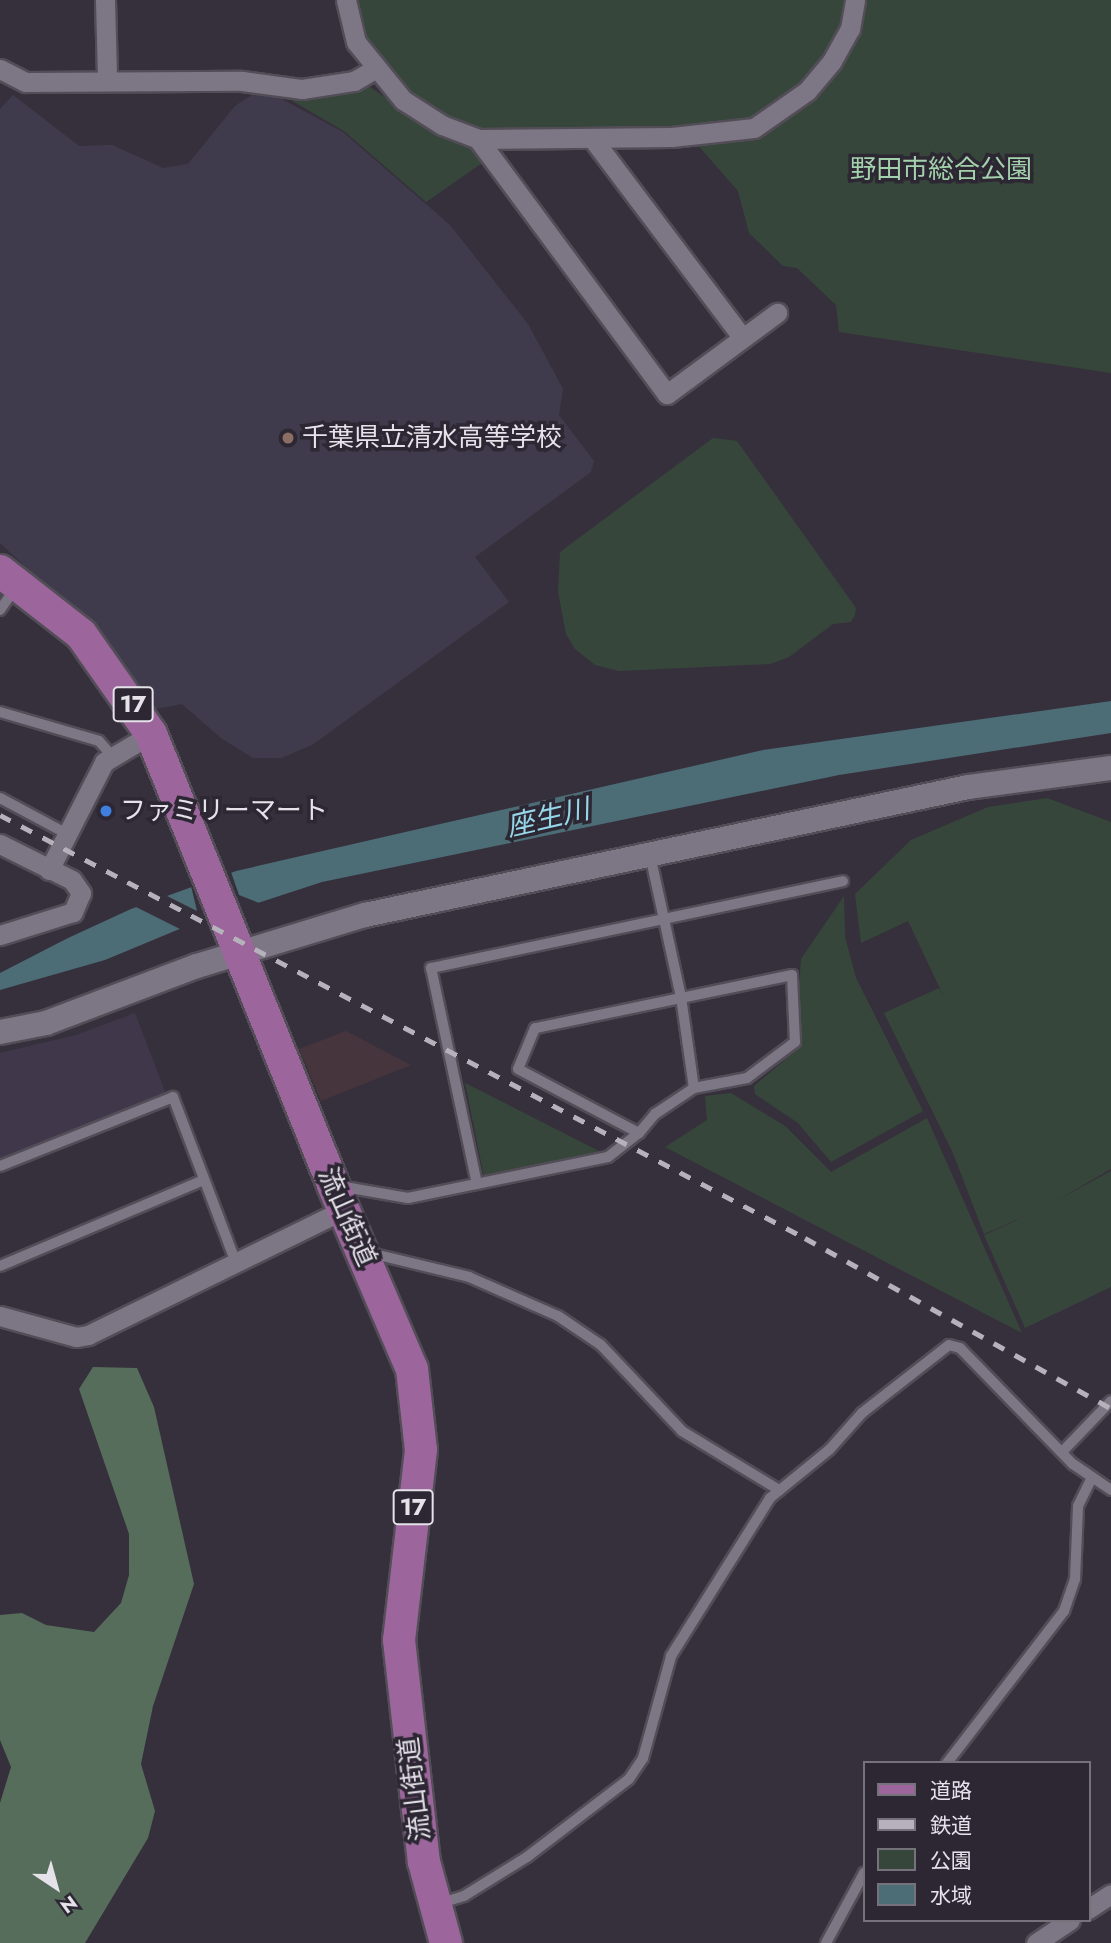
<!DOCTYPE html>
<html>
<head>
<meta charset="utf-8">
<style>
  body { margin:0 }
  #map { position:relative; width:1111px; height:1943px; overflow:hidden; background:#36303d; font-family:Jost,"Noto Sans JP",sans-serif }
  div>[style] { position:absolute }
  .commercial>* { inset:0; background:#47353e }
  .built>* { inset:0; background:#40374a }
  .education>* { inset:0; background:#403b4c }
  .green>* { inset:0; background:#37463a }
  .forest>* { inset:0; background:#556d5a }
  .water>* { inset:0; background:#4c6c76 }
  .pier>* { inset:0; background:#36303d }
  .roads { filter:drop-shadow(2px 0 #524d57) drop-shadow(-2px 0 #524d57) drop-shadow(0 2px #524d57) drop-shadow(0 -2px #524d57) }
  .service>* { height:10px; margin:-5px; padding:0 5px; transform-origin:5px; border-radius:5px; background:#7d7785 }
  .minor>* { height:19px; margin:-9.5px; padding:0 9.5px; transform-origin:9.5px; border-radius:9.5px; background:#7d7785 }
  .tertiary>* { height:24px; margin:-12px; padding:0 12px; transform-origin:12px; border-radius:12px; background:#7d7785 }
  .primary>* { height:32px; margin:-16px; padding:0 16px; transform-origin:16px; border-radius:16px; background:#9c669c }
  .rail>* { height:5px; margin-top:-2.5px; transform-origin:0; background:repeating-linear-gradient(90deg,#b6b2bc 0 12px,transparent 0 24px) }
  .dots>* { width:19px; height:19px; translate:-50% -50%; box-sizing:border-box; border:4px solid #2c2733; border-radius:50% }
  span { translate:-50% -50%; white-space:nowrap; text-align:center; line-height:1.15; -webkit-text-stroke:7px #2c2733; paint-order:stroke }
  .shield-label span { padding:2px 5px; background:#2c2733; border:2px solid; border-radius:5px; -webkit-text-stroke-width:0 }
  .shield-label { font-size:24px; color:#e5e2ea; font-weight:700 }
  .park-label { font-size:26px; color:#a3d1ac }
  .poi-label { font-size:26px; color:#e5e2ea }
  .left { translate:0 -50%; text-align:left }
  .street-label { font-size:26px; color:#e5e2ea }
  .water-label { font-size:28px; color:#96d6e9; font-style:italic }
  .legend { position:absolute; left:863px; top:1761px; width:228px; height:161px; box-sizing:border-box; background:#2c2733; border:2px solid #76727c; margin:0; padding:9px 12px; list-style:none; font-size:21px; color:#e5e2ea }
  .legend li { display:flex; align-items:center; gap:14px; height:35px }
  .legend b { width:35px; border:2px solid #76727c }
  .north { position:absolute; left:21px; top:1852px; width:70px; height:70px; -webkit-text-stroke:5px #2c2733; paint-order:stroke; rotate:144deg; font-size:19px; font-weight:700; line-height:28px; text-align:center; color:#e5e2ea }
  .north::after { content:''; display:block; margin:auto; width:24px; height:32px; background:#e5e2ea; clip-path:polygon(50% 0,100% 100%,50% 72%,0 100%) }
</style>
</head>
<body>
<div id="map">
  <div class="commercial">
    <div style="clip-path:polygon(346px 1031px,411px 1065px,321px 1101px,299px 1049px)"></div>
  </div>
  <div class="built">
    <div style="clip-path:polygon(135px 1013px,166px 1094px,0 1159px,0 1053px,76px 1035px)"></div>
  </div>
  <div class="education">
    <div style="clip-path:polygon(255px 93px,280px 98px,343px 132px,450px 225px,528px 324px,563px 389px,559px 415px,594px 461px,591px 472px,475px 557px,509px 602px,312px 745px,281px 758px,253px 758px,221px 738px,182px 704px,151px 710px,93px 630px,0 543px,0 109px,13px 95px,79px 146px,112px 145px,163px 168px,188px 164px,235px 106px)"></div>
  </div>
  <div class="green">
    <div style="clip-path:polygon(357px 0,1111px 0,1111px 373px,839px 332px,836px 305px,797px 268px,783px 266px,749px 233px,738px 191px,682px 127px,489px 131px,456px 123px,424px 108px,377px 63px,360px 22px)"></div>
    <div style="clip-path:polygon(363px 82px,426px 126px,470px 141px,485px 161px,426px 202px,344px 131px,282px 95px)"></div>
    <div style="clip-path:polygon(713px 438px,737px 441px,856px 608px,855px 615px,851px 622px,833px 624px,789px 657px,770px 664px,619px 671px,595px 665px,575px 649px,566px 634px,558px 592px,560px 552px)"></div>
    <div style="clip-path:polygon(1047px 798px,1111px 822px,1111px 1169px,1054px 1202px,1111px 1171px,1111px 1287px,1025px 1328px,984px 1235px,1035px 1212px,984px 1234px,953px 1153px,884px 1013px,939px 988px,945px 999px,908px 921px,861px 943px,855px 894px,911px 840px,988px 807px)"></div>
    <div style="clip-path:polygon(844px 896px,845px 937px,856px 978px,923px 1111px,831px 1162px,798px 1123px,755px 1094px,754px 1086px,801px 1046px,797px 1015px,801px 959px)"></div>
    <div style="clip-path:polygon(465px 1083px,599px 1151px,484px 1177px)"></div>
    <div style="clip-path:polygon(731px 1093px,785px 1126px,831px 1172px,927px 1118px,1022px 1333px,665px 1147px,707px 1120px,705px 1096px)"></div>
  </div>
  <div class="forest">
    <div style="clip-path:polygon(93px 1367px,137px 1368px,154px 1407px,194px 1584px,153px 1706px,141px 1764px,155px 1811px,148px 1838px,85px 1943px,0 1943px,0 1803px,11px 1767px,0 1740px,0 1615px,22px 1613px,46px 1625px,94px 1632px,121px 1603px,129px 1575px,129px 1534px,79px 1389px)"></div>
  </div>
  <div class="water">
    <div style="clip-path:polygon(1111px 701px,1111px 733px,839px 775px,322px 882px,182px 928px,105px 960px,0 990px,0 973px,68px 938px,131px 909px,236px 871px,763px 750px)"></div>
  </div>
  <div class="pier">
    <div style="clip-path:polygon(231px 872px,239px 895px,264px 905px,184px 931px,132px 905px,163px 894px,197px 911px,191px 886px)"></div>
  </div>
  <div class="roads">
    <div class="service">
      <div style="left:0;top:610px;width:28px;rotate:-55deg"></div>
      <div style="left:0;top:712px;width:103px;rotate:16.3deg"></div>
      <div style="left:99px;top:741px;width:18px;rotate:49deg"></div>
      <div style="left:0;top:798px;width:76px;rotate:28.2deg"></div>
      <div style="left:650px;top:855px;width:145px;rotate:77.7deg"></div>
      <div style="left:681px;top:997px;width:92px;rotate:81.9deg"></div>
      <div style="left:0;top:1166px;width:186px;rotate:-21.7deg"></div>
      <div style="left:173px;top:1097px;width:178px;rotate:69.2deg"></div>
      <div style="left:477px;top:1184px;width:221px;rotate:-102deg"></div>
      <div style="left:431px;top:968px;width:421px;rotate:-11.9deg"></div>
      <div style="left:339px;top:1186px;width:70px;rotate:9.9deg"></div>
      <div style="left:408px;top:1198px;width:204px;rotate:-11.6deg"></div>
      <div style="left:608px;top:1157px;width:39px;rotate:-38deg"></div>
      <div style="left:639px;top:1133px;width:25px;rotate:-50deg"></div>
      <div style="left:655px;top:1114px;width:47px;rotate:-33.7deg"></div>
      <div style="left:694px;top:1088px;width:54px;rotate:-10.7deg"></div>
      <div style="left:747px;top:1078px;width:60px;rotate:-36.9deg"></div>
      <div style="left:795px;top:1042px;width:67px;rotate:-92.6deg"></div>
      <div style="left:792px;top:975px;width:262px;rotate:168.3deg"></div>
      <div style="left:535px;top:1028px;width:44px;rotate:112.5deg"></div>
      <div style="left:518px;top:1069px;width:137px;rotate:27.9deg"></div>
      <div style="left:370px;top:1253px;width:102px;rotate:13.6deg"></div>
      <div style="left:469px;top:1277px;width:97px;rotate:23.7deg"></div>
      <div style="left:558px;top:1316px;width:52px;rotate:34deg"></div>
      <div style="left:601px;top:1345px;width:118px;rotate:46.7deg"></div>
      <div style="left:682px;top:1431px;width:114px;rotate:31.3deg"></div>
      <div style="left:0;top:1266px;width:221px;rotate:-22.9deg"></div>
      <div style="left:1063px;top:1451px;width:69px;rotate:-46.2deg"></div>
      <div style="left:947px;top:1763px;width:192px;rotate:-52.4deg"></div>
      <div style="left:1064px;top:1611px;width:34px;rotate:-71deg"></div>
      <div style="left:1075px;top:1579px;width:73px;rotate:-87.6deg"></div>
      <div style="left:1078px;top:1506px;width:32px;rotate:-64deg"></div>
      <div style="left:441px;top:1903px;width:24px;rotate:-17deg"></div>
      <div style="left:464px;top:1896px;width:74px;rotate:-31.8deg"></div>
      <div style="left:527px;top:1857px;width:128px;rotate:-37.4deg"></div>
      <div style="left:629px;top:1779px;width:25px;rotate:-56deg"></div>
      <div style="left:643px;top:1758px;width:106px;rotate:-74.6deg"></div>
      <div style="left:671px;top:1656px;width:186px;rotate:-57.9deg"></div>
      <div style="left:770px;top:1498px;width:77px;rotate:-39.2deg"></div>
      <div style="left:830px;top:1449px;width:48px;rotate:-48.4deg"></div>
      <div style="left:862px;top:1413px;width:110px;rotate:-38deg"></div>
      <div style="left:949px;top:1345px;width:11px;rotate:15deg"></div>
      <div style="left:960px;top:1348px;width:162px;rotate:45.8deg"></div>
      <div style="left:1073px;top:1464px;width:46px;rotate:34.4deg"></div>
      <div style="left:826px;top:1943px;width:80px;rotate:-61.5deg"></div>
    </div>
    <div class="minor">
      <div style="left:105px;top:0;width:79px;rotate:88.5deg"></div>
      <div style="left:346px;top:0;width:43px;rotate:76.6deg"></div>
      <div style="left:356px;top:42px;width:75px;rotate:51deg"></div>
      <div style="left:403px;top:100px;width:46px;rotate:32.7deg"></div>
      <div style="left:442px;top:125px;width:39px;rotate:21deg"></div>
      <div style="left:478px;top:139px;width:194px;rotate:-0.6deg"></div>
      <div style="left:672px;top:137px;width:82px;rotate:-6.3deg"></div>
      <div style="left:754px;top:128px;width:65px;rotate:-34.9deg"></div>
      <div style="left:807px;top:91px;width:39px;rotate:-50deg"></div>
      <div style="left:832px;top:61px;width:37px;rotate:-61deg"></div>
      <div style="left:850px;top:29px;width:29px;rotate:-80deg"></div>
      <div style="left:0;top:69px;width:29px;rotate:27deg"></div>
      <div style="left:26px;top:82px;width:216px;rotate:-0.3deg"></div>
      <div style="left:242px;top:81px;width:61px;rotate:7.6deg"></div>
      <div style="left:302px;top:89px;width:53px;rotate:-8.7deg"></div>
      <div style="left:354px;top:81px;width:24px;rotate:-30deg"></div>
      <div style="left:592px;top:138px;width:249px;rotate:53deg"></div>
      <div style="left:478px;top:139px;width:317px;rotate:53.5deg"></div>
      <div style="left:667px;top:394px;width:137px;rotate:-36.4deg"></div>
      <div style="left:0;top:844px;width:80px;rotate:26.6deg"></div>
      <div style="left:72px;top:880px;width:16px;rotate:55deg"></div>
      <div style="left:81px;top:893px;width:21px;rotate:113deg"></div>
      <div style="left:73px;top:912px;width:77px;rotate:162.5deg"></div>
      <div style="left:49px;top:870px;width:121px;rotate:-63deg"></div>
      <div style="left:104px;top:762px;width:55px;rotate:-30.8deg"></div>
      <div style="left:0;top:1316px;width:79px;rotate:15.4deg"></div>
      <div style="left:76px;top:1337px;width:12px;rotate:-9deg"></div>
      <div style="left:88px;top:1335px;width:284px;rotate:-26.1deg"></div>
      <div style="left:1088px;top:1909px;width:27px;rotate:-33deg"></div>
      <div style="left:1036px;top:1943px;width:41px;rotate:-34.1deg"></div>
    </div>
    <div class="tertiary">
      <div style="left:0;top:1032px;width:47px;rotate:-11.1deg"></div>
      <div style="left:46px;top:1023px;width:161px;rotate:-20.7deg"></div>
      <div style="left:197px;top:966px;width:176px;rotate:-16.9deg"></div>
      <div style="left:365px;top:915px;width:616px;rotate:-11.98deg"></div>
      <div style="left:968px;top:787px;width:144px;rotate:-7.6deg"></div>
    </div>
    <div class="primary">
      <div style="left:0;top:571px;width:103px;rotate:37.9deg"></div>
      <div style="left:81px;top:634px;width:122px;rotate:55deg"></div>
      <div style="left:151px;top:734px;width:486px;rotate:68deg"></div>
      <div style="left:333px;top:1185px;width:200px;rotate:66.8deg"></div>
      <div style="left:412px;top:1369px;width:81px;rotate:83.7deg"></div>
      <div style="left:421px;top:1450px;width:191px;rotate:96.6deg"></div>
      <div style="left:399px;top:1640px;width:223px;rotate:83.6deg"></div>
      <div style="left:424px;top:1862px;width:84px;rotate:74.8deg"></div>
    </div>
  </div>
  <div class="rail">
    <div style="left:0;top:815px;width:909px;rotate:27.72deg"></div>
    <div style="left:805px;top:1238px;width:350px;rotate:29.1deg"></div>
  </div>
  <div class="dots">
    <div style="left:288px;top:438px;background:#8d6e63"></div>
    <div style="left:106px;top:811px;background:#3f7fe0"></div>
  </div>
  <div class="shield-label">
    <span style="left:133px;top:704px">17</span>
    <span style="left:413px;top:1507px">17</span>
  </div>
  <div class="park-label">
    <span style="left:941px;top:170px">野田市総合公園</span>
  </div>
  <div class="poi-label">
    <span class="left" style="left:302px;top:438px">千葉県立清水高等学校</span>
    <span class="left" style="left:120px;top:811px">ファミリーマート</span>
  </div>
  <div class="street-label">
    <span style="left:347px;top:1217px;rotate:66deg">流山街道</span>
    <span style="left:415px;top:1789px;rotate:-97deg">流山街道</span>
  </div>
  <div class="water-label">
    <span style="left:548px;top:818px;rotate:-13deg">座生川</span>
  </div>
  <ul class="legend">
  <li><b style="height:9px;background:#9c669c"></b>道路</li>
  <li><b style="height:9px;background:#b6b2bc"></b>鉄道</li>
  <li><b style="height:19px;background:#37463a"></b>公園</li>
  <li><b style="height:19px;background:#4c6c76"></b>水域</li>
  </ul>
  <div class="north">N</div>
</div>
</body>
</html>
